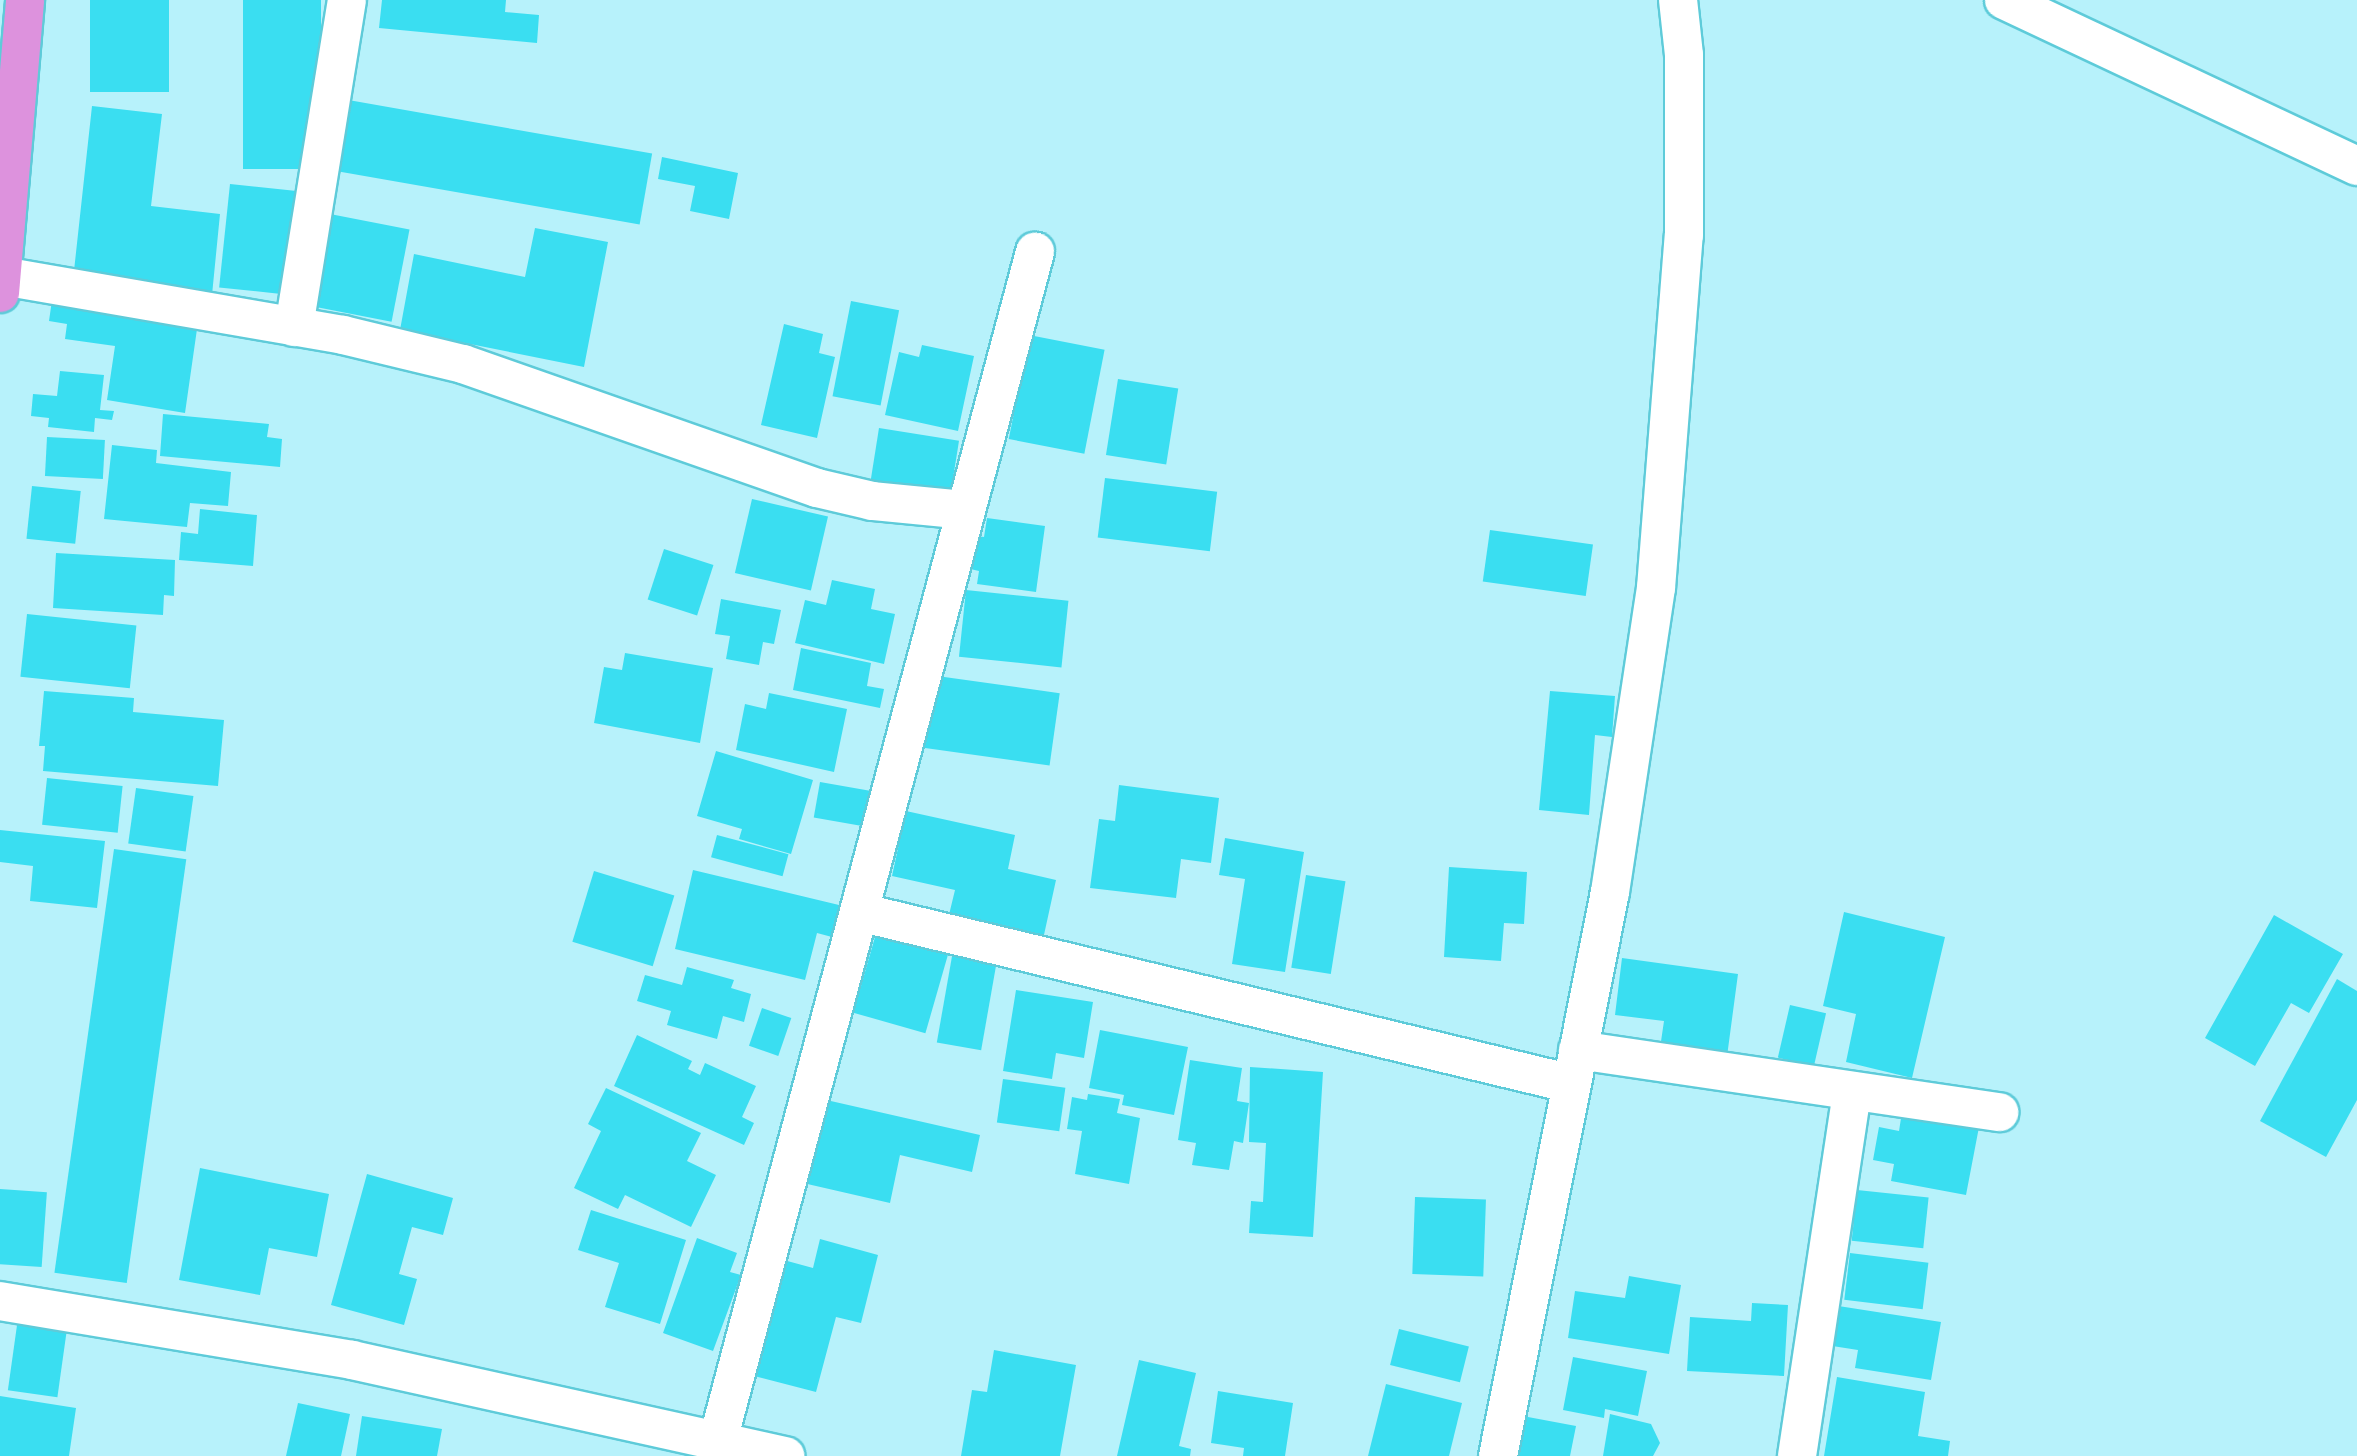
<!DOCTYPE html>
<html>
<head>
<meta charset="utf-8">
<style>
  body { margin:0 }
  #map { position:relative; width:2357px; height:1456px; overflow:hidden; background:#b7f2fb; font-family:"IBM Plex Sans",sans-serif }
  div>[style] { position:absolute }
  .building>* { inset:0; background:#3adef1; transform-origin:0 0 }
  .roads { filter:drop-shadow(2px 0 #5ecbd9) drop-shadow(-2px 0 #5ecbd9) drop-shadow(0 2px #5ecbd9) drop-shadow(0 -2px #5ecbd9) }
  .street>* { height:38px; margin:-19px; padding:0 19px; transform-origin:19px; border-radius:19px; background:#fff }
  .highway>* { height:38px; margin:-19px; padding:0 19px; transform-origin:19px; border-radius:19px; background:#dd92dd }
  span { translate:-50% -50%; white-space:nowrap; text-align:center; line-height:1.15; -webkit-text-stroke:5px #fff; paint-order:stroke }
</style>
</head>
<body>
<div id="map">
  <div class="building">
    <div style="left:90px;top:0;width:79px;height:92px"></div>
    <div style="left:243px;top:0;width:78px;height:169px"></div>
    <div style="clip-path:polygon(382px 0,506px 0,505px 12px,539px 15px,537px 43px,379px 28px)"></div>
    <div style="left:337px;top:98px;width:320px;height:72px;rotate:10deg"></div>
    <div style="clip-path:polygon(92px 106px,162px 114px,151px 206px,220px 214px,212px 295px,73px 280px)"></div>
    <div style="clip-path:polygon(662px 157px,738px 173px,729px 219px,690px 211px,695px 186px,658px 179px)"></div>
    <div style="left:230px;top:184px;width:67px;height:104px;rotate:6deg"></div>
    <div style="left:330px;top:214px;width:81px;height:94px;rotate:11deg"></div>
    <div style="clip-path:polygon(535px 228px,608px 242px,584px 367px,400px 330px,414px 254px,525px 277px)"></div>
    <div style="clip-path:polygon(53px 293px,199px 315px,185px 413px,107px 400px,115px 346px,65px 339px,67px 324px,49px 321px)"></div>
    <div style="left:851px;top:301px;width:49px;height:97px;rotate:11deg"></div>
    <div style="clip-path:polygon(784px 324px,823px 334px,819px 353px,835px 357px,817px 438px,761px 425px)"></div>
    <div style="left:1029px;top:335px;width:77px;height:106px;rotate:11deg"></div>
    <div style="clip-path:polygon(922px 345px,974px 356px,958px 431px,885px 415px,899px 352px,919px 357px)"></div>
    <div style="clip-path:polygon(60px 371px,104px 375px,100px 410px,114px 411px,112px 420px,95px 418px,94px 432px,48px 427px,49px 418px,31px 416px,33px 394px,57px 396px)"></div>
    <div style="left:1118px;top:379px;width:61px;height:77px;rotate:9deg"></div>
    <div style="clip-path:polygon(163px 414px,269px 424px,267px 437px,282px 439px,280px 467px,160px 456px)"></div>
    <div style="left:879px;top:428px;width:81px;height:54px;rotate:9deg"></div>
    <div style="left:47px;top:437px;width:58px;height:39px;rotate:3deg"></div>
    <div style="clip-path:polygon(112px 445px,157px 450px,156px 463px,231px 472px,228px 506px,190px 503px,187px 527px,104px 519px)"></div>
    <div style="left:1105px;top:478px;width:113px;height:60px;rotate:7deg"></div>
    <div style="left:32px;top:486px;width:49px;height:53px;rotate:6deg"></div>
    <div style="left:752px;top:499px;width:78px;height:76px;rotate:13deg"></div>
    <div style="clip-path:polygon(200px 509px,257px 515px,253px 566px,179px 560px,181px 532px,198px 534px)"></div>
    <div style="clip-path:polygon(987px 518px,1045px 526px,1036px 592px,977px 584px,979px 571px,966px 568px,970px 535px,984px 537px)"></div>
    <div style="left:1490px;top:530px;width:104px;height:52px;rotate:8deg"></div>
    <div style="left:664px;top:549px;width:52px;height:53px;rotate:18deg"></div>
    <div style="clip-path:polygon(56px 553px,175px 560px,174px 596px,164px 595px,163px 615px,53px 608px)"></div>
    <div style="clip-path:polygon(832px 580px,875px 589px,871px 609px,895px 614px,884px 664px,795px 643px,805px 600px,826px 605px)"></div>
    <div style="left:966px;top:590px;width:103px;height:67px;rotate:6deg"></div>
    <div style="clip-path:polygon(721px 599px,781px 610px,774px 644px,763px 642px,759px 665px,726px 659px,730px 636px,715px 634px)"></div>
    <div style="left:27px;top:614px;width:110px;height:63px;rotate:6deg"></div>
    <div style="clip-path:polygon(801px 648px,871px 663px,867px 686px,884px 689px,880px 708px,793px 690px)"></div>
    <div style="clip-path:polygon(625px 653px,713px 668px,700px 743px,594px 723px,604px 667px,622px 670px)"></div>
    <div style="left:930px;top:675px;width:131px;height:73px;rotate:8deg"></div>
    <div style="clip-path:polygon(44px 691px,134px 698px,133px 712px,224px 720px,218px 786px,43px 771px,45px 746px,39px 746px)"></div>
    <div style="clip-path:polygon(1550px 691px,1615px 696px,1612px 737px,1595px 735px,1589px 815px,1539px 810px)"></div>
    <div style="clip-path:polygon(769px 693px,847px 709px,834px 772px,736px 750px,745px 704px,766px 709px)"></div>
    <div style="clip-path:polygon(716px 751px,813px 780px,791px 854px,739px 839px,742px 829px,697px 816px)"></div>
    <div style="left:47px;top:778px;width:76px;height:47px;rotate:6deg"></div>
    <div style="left:820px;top:782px;width:52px;height:36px;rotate:10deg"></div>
    <div style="clip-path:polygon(1119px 785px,1219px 798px,1211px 863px,1181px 859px,1176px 898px,1090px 888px,1099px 819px,1115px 821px)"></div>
    <div style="left:136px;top:788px;width:58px;height:56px;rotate:8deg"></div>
    <div style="clip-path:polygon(906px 811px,1015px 835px,1008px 869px,1056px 880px,1042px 944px,947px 923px,955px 890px,892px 876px)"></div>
    <div style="clip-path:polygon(0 830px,105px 841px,97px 908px,30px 901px,33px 866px,0 862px)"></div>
    <div style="left:717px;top:835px;width:74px;height:23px;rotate:15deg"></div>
    <div style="clip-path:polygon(1225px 838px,1304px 852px,1285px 972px,1232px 964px,1245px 879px,1219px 875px)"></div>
    <div style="left:114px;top:849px;width:73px;height:428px;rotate:8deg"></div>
    <div style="clip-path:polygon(1449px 867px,1527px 872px,1524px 924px,1504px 923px,1501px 961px,1444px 957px)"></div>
    <div style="clip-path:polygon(693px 870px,839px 905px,832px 937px,817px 933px,805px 980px,675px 949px)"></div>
    <div style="left:594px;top:871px;width:84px;height:74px;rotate:17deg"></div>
    <div style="left:1306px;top:875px;width:40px;height:94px;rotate:9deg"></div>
    <div style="clip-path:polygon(1844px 912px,1945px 937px,1912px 1078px,1846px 1062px,1856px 1014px,1823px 1006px)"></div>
    <div style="clip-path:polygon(2274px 915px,2343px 954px,2309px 1013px,2291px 1003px,2255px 1066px,2205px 1038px)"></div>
    <div style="left:877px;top:930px;width:75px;height:86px;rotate:16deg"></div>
    <div style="left:954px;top:945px;width:45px;height:99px;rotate:10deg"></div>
    <div style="clip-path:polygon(1622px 958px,1738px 974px,1726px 1064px,1659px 1055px,1664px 1021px,1615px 1015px)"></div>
    <div style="clip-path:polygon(687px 967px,734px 980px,731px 988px,751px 994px,744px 1022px,723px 1016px,717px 1039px,667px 1025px,671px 1011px,637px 1001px,645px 975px,682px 985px)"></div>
    <div style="clip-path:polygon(2337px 979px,2357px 991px,2357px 1100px,2326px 1157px,2260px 1121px)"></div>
    <div style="clip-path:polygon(1016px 990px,1093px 1002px,1084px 1058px,1056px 1053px,1052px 1079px,1003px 1071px)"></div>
    <div style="left:1790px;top:1005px;width:37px;height:54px;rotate:13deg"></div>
    <div style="left:762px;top:1008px;width:31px;height:40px;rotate:19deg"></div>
    <div style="clip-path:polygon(1100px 1030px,1188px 1047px,1174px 1115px,1122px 1105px,1124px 1095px,1089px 1088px)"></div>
    <div style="clip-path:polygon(637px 1035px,692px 1061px,688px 1069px,700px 1075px,705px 1063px,756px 1086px,742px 1117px,754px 1123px,744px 1145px,614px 1086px)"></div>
    <div style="clip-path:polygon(1190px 1060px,1242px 1068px,1237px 1101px,1249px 1103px,1243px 1143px,1234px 1141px,1229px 1170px,1192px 1165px,1196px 1143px,1178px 1140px)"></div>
    <div style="clip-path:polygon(1250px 1067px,1323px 1072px,1313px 1237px,1249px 1233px,1251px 1201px,1263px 1202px,1266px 1143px,1249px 1142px)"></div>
    <div style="left:1003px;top:1079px;width:63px;height:44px;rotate:8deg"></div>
    <div style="clip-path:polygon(606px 1088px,701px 1133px,687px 1161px,716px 1175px,691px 1227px,625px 1195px,618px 1209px,574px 1188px,601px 1131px,588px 1124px)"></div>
    <div style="clip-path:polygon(1088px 1094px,1120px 1099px,1117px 1113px,1140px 1118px,1129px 1184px,1075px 1174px,1082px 1131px,1067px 1129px,1072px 1097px,1087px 1100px)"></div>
    <div style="clip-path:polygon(822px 1099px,980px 1135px,972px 1172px,900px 1155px,890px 1203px,803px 1183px)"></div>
    <div style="clip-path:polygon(1902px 1112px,1979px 1127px,1966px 1195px,1891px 1181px,1894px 1164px,1873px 1160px,1879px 1127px,1899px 1131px)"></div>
    <div style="clip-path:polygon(200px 1168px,329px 1194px,317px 1257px,269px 1248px,260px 1295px,179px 1280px)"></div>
    <div style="clip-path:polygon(367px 1174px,453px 1198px,443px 1235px,412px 1227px,399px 1274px,417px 1279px,404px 1325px,331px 1305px)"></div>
    <div style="left:0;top:1189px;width:47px;height:75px;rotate:4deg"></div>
    <div style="left:1857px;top:1190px;width:72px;height:51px;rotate:6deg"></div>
    <div style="left:1415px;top:1197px;width:71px;height:77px;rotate:2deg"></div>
    <div style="clip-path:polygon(591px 1210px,686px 1240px,660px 1324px,605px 1307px,619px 1263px,578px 1250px)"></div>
    <div style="clip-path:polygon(697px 1238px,737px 1253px,730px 1272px,741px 1275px,713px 1351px,663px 1333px)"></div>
    <div style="clip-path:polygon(820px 1239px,878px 1255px,861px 1323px,836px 1317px,816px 1392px,750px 1375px,780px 1259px,813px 1268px)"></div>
    <div style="left:1850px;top:1253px;width:79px;height:47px;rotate:7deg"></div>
    <div style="clip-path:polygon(1629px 1276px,1681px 1285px,1669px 1354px,1568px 1338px,1575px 1291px,1625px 1298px)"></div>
    <div style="clip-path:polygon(1752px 1303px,1788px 1305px,1784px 1376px,1687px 1371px,1690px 1317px,1751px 1321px)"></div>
    <div style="clip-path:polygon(1832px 1305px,1941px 1322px,1931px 1380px,1855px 1368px,1858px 1350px,1826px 1345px)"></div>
    <div style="left:19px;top:1311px;width:50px;height:80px;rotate:8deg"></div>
    <div style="left:1399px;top:1329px;width:72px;height:37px;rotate:14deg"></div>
    <div style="clip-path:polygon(994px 1350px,1076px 1365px,1060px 1456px,961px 1456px,972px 1390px,987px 1392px)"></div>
    <div style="clip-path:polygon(1573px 1357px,1647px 1371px,1638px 1416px,1605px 1409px,1604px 1418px,1563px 1410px)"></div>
    <div style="clip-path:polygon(1139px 1360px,1196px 1373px,1179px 1446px,1191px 1449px,1190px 1456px,1117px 1456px)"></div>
    <div style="clip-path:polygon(1837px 1377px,1925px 1392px,1918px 1436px,1950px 1441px,1948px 1456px,1824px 1456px)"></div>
    <div style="clip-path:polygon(1386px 1384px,1462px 1403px,1449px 1456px,1368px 1456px)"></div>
    <div style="clip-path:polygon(1218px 1391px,1293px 1403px,1285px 1456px,1243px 1456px,1244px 1448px,1211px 1443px)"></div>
    <div style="clip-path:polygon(0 1396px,76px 1408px,69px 1456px,0 1456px)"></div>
    <div style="clip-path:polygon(298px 1403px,350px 1414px,341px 1456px,286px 1456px)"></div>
    <div style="clip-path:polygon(1512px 1414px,1576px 1426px,1570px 1456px,1505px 1456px)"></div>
    <div style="clip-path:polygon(1610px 1414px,1651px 1424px,1660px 1443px,1653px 1456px,1603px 1456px)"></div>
    <div style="clip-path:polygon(362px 1416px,442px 1429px,437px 1456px,356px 1456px)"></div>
  </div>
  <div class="roads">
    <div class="street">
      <div style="left:2004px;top:0;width:390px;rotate:25.2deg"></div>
      <div style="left:2px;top:276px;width:346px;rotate:9.8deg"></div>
      <div style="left:343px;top:335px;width:123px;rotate:13.6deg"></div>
      <div style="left:463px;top:364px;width:375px;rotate:19.3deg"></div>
      <div style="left:817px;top:488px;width:57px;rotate:13.3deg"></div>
      <div style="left:872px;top:501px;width:94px;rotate:5.5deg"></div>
      <div style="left:294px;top:327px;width:331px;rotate:-80.8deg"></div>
      <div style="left:859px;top:912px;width:733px;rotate:13.56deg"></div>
      <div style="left:1578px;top:1050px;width:426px;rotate:8.4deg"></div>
      <div style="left:0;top:1301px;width:357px;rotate:9.5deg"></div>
      <div style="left:352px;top:1360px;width:444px;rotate:12.5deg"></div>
      <div style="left:718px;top:1440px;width:1230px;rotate:-75.06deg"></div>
      <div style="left:1498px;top:1456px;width:575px;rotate:-78.77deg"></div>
      <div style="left:1610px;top:892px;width:307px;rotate:-81.4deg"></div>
      <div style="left:1656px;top:588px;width:354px;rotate:-85.5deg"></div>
      <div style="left:1684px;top:235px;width:180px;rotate:-90deg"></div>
      <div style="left:1684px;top:55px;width:55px;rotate:-96.2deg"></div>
      <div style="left:1797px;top:1456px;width:369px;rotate:-81.4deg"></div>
    </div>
    <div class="highway">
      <div style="left:0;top:293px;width:294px;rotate:-85.1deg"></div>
    </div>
  </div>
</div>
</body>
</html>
